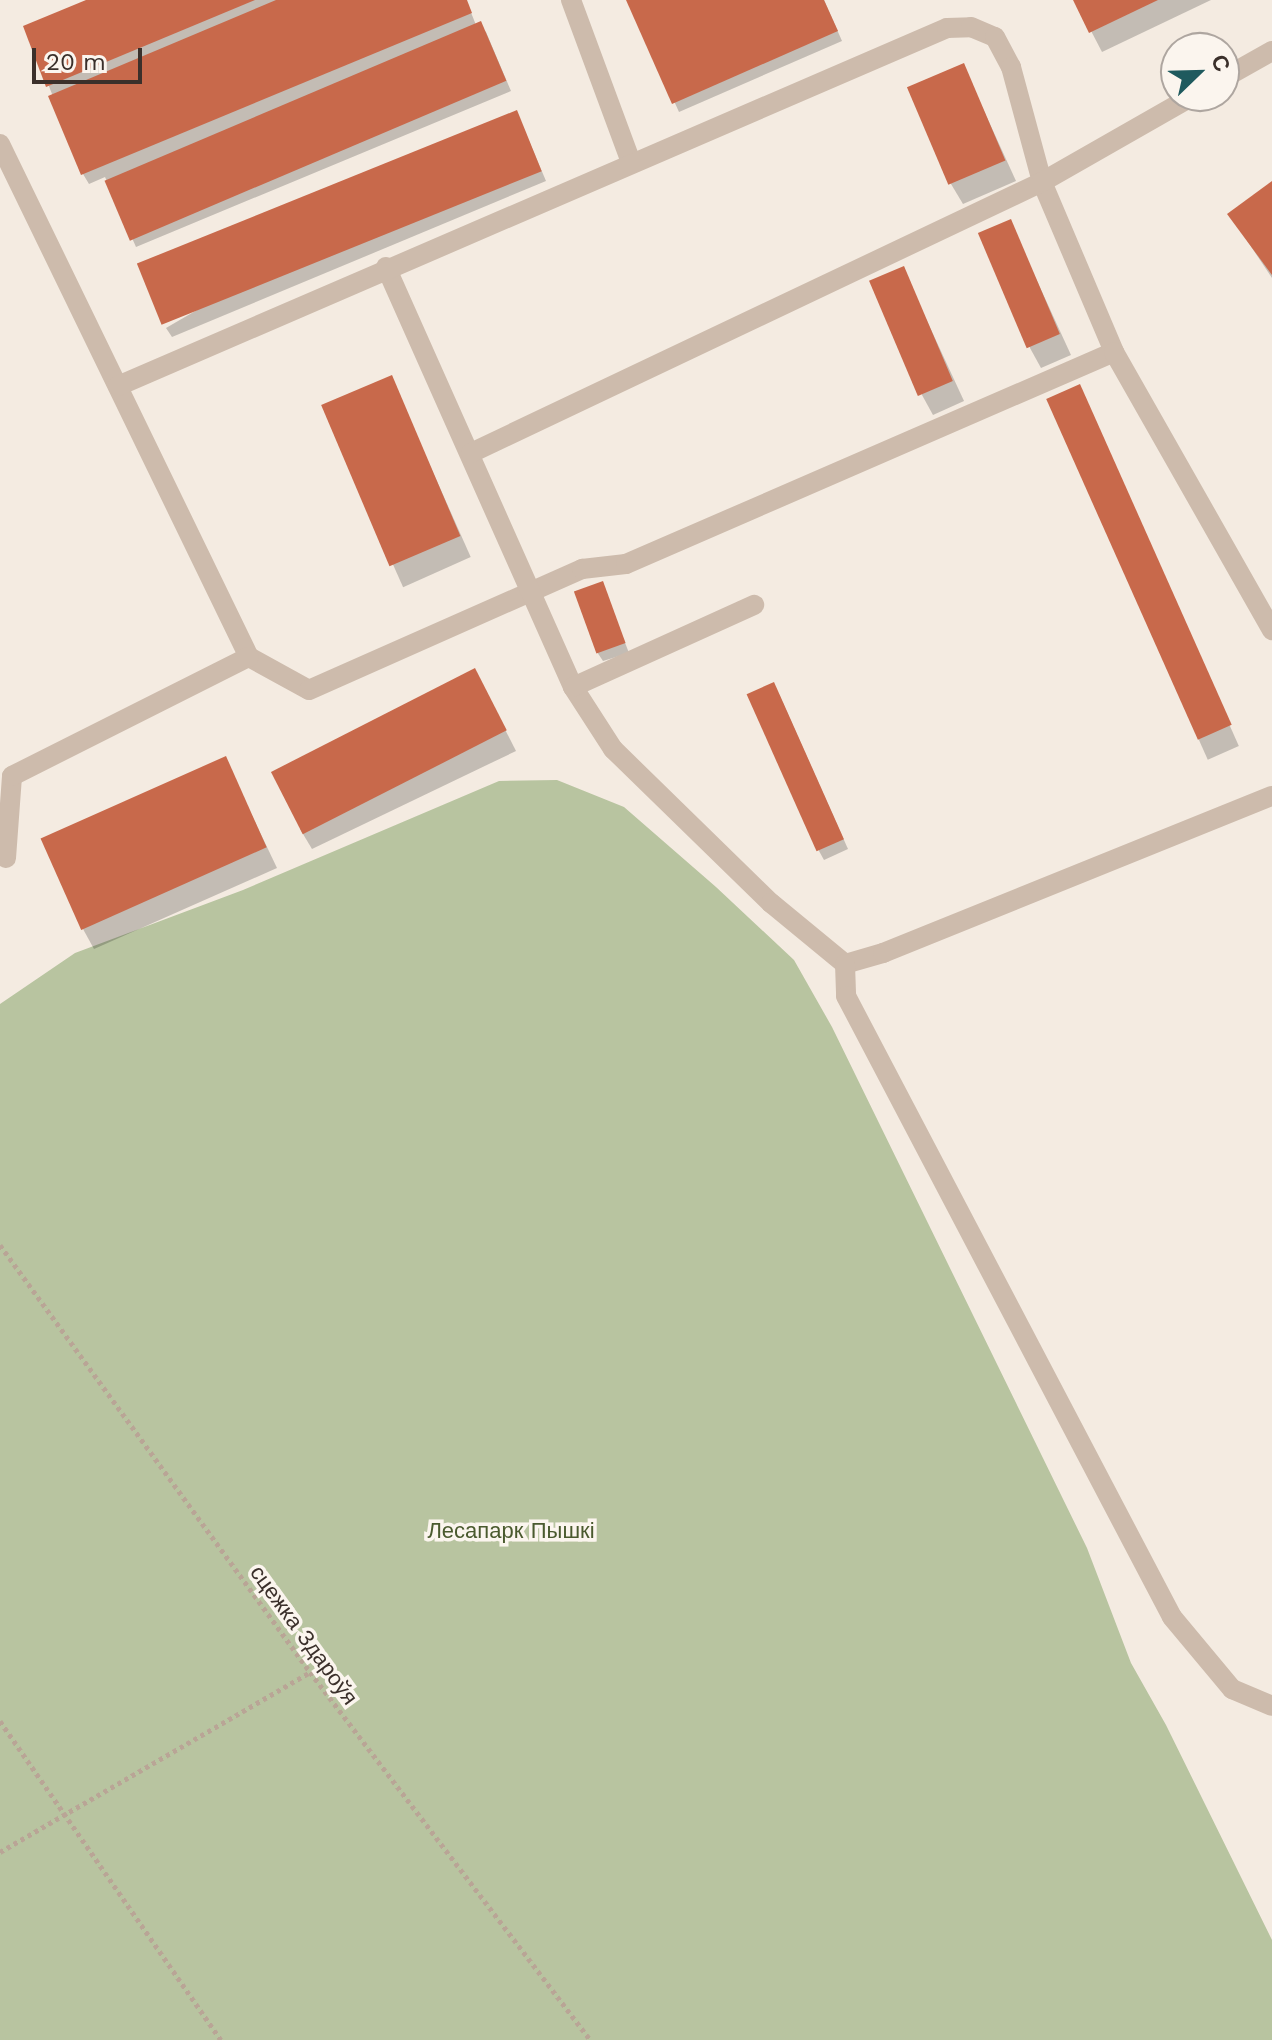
<!DOCTYPE html>
<html>
<head>
<meta charset="utf-8">
<style>
  body { margin:0 }
  #map { position:relative; width:1272px; height:2040px; overflow:hidden; background:#f4ebe1; font-family:"Work Sans",sans-serif }
  div>[style] { position:absolute }
  .green>* { inset:0; background:#b8c4a0 }
  .shadow>* { inset:0; background:#0003; transform-origin:0 0 }
  .building>* { inset:0; background:#c8694b; transform-origin:0 0 }
  .path>* { height:5px; margin-top:-2.5px; transform-origin:0; background:repeating-linear-gradient(90deg,#b9a596 0 4px,transparent 0 8px) }
  .lane>* { height:20px; margin:-10px; padding:0 10px; transform-origin:10px; border-radius:10px; background:#cdbbac }
  span { translate:-50% -50%; white-space:nowrap; text-align:center; line-height:1.15; -webkit-text-stroke:7px #fbf5ee; paint-order:stroke }
  .park-label { font-size:22px; color:#4a5a2e }
  .street-label { font-size:22px; color:#3b302b }
  .north { position:absolute; left:1160px; top:32px; width:80px; height:80px; box-sizing:border-box; background:#fbf5ee; border:2px solid #aea6a0; border-radius:50%; rotate:67deg; font-size:22px; font-weight:700; line-height:32px; text-align:center; color:#3b302b }
  .north::after { content:''; display:block; margin:auto; width:28px; height:36px; background:#1f5a5e; clip-path:polygon(50% 0,100% 100%,50% 72%,0 100%) }
  .scale { position:absolute; left:32px; top:48px; width:110px; height:36px; box-sizing:border-box; border:4px solid #3b302b; border-top:0; padding-left:10px; font-size:24px; line-height:28px; white-space:nowrap; color:#3b302b; -webkit-text-stroke:6px #fbf5ee; paint-order:stroke }
</style>
</head>
<body>
<div id="map">
  <div class="green">
    <div style="clip-path:polygon(557px 780px,624px 807px,716px 887px,794px 960px,832px 1027px,1087px 1548px,1131px 1663px,1166px 1725px,1272px 1940px,1272px 2040px,0 2040px,0 1004px,75px 953px,243px 890px,499px 781px)"></div>
  </div>
  <div class="shadow">
    <div style="clip-path:polygon(91px 0,466px 0,476px 25px,486px 32px,511px 91px,136px 247px,105px 177px,89px 184px,83px 174px,26px 27px)"></div>
    <div style="clip-path:polygon(628px 0,824px 0,842px 41px,679px 112px)"></div>
    <div style="clip-path:polygon(1075px 0,1211px 0,1102px 52px)"></div>
    <div style="clip-path:polygon(963px 65px,1016px 181px,963px 204px,951px 184px)"></div>
    <div style="clip-path:polygon(521px 122px,546px 181px,172px 337px,166px 328px)"></div>
    <div style="clip-path:polygon(1272px 183px,1272px 278px,1230px 215px)"></div>
    <div style="clip-path:polygon(1010px 222px,1071px 355px,1041px 368px,1030px 348px)"></div>
    <div style="clip-path:polygon(903px 269px,964px 401px,933px 415px,922px 395px)"></div>
    <div style="left:391px;top:378px;width:196px;height:74px;rotate:66deg"></div>
    <div style="left:1079px;top:387px;width:393px;height:34px;rotate:66deg"></div>
    <div style="clip-path:polygon(602px 583px,629px 653px,603px 661px,597px 652px)"></div>
    <div style="clip-path:polygon(485px 690px,516px 751px,312px 849px,300px 829px)"></div>
    <div style="clip-path:polygon(779px 694px,848px 849px,824px 860px,819px 851px)"></div>
    <div style="clip-path:polygon(225px 759px,277px 868px,94px 949px,83px 929px)"></div>
  </div>
  <div class="building">
    <div style="clip-path:polygon(86px 0,255px 0,46px 87px,23px 26px)"></div>
    <div style="clip-path:polygon(276px 0,467px 0,472px 13px,81px 175px,48px 96px)"></div>
    <div style="clip-path:polygon(626px 0,824px 0,838px 31px,672px 104px)"></div>
    <div style="clip-path:polygon(1073px 0,1158px 0,1089px 33px)"></div>
    <div style="left:481px;top:21px;width:65px;height:409px;rotate:67deg"></div>
    <div style="left:964px;top:63px;width:106px;height:62px;rotate:67deg"></div>
    <div style="left:517px;top:110px;width:66px;height:410px;rotate:68deg"></div>
    <div style="clip-path:polygon(1272px 181px,1272px 275px,1227px 214px)"></div>
    <div style="left:1011px;top:219px;width:125px;height:36px;rotate:67deg"></div>
    <div style="left:904px;top:266px;width:125px;height:38px;rotate:67deg"></div>
    <div style="left:392px;top:375px;width:175px;height:77px;rotate:67deg"></div>
    <div style="left:1080px;top:384px;width:373px;height:37px;rotate:66deg"></div>
    <div style="left:603px;top:581px;width:66px;height:31px;rotate:70deg"></div>
    <div style="left:475px;top:668px;width:70px;height:229px;rotate:63deg"></div>
    <div style="left:774px;top:682px;width:172px;height:30px;rotate:66deg"></div>
    <div style="left:226px;top:756px;width:100px;height:203px;rotate:66deg"></div>
  </div>
  <div class="path">
    <div style="left:0;top:1245px;width:528px;rotate:54.02deg"></div>
    <div style="left:310px;top:1672px;width:462px;rotate:52.7deg"></div>
    <div style="left:0;top:1721px;width:388px;rotate:55.3deg"></div>
    <div style="left:0;top:1852px;width:358px;rotate:-30.1deg"></div>
  </div>
  <div class="lane">
    <div style="left:571px;top:0;width:173px;rotate:69.7deg"></div>
    <div style="left:1224px;top:78px;width:55px;rotate:-29.4deg"></div>
    <div style="left:0;top:144px;width:570px;rotate:64.11deg"></div>
    <div style="left:249px;top:657px;width:68px;rotate:28.8deg"></div>
    <div style="left:309px;top:690px;width:299px;rotate:-23.9deg"></div>
    <div style="left:582px;top:569px;width:44px;rotate:-6.5deg"></div>
    <div style="left:626px;top:564px;width:532px;rotate:-23.48deg"></div>
    <div style="left:386px;top:267px;width:460px;rotate:66deg"></div>
    <div style="left:573px;top:687px;width:74px;rotate:57.2deg"></div>
    <div style="left:613px;top:749px;width:221px;rotate:44.3deg"></div>
    <div style="left:771px;top:903px;width:96px;rotate:39.5deg"></div>
    <div style="left:845px;top:964px;width:40px;rotate:-16deg"></div>
    <div style="left:883px;top:953px;width:419px;rotate:-22deg"></div>
    <div style="left:118px;top:386px;width:903px;rotate:-23.36deg"></div>
    <div style="left:947px;top:28px;width:24px;rotate:-2deg"></div>
    <div style="left:971px;top:27px;width:26px;rotate:23deg"></div>
    <div style="left:995px;top:37px;width:34px;rotate:62deg"></div>
    <div style="left:1011px;top:67px;width:119px;rotate:74.9deg"></div>
    <div style="left:1042px;top:182px;width:185px;rotate:67deg"></div>
    <div style="left:1114px;top:352px;width:320px;rotate:60.4deg"></div>
    <div style="left:471px;top:453px;width:632px;rotate:-25.39deg"></div>
    <div style="left:1042px;top:182px;width:174px;rotate:-29.7deg"></div>
    <div style="left:573px;top:687px;width:199px;rotate:-24.4deg"></div>
    <div style="left:6px;top:858px;width:82px;rotate:-85.8deg"></div>
    <div style="left:12px;top:776px;width:265px;rotate:-26.7deg"></div>
    <div style="left:845px;top:964px;width:32px;rotate:88deg"></div>
    <div style="left:846px;top:996px;width:701px;rotate:62.3deg"></div>
    <div style="left:1172px;top:1617px;width:94px;rotate:50.2deg"></div>
    <div style="left:1232px;top:1689px;width:43px;rotate:23deg"></div>
  </div>
  <div class="park-label">
    <span style="left:511px;top:1531px">Лесапарк Пышкі</span>
  </div>
  <div class="street-label">
    <span style="left:304px;top:1635px;rotate:54deg">сцежка Здароўя</span>
  </div>
  <div class="north">С</div>
  <div class="scale">20 m</div>
</div>
</body>
</html>
